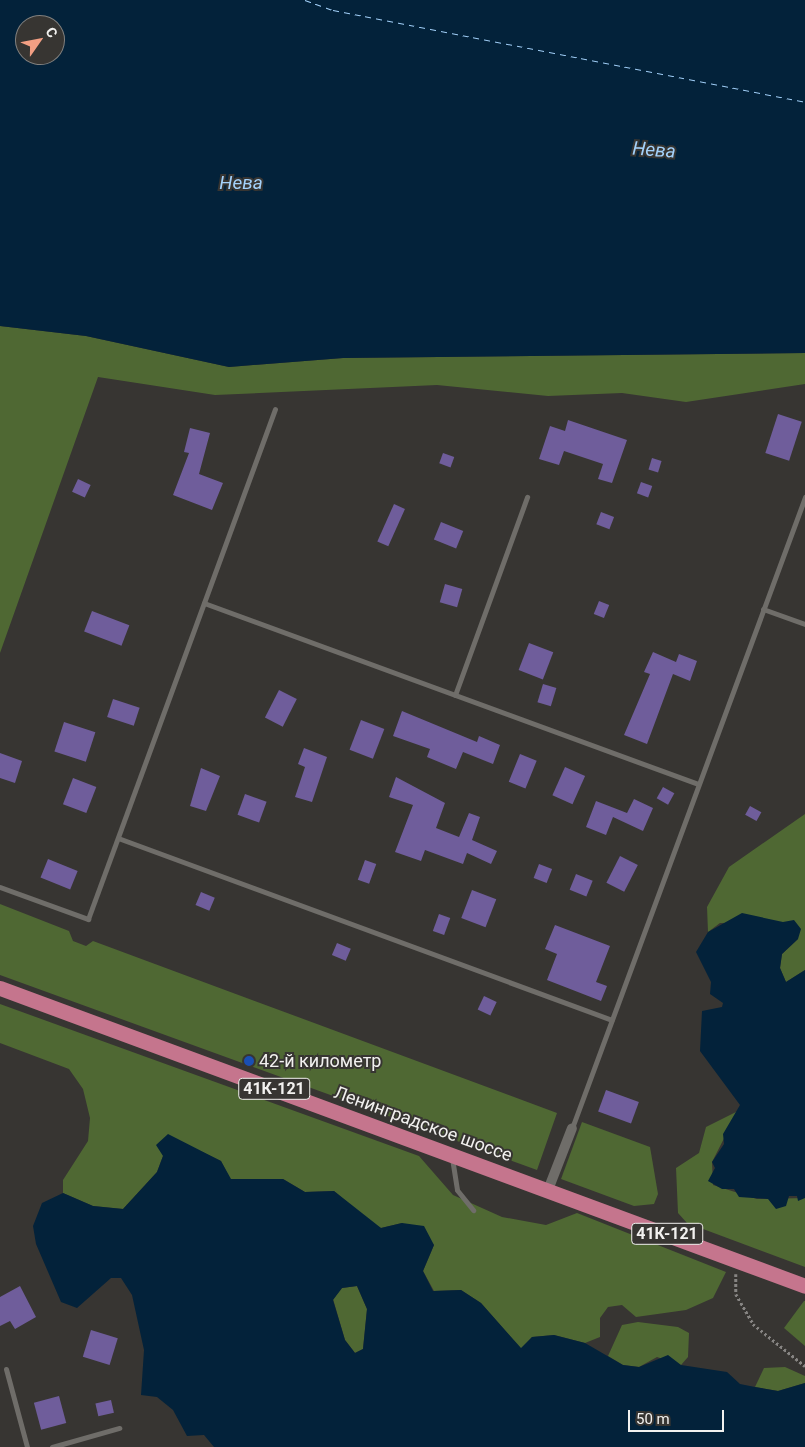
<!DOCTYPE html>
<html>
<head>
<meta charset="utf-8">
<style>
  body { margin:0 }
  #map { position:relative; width:805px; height:1447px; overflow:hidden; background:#373532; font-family:Roboto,sans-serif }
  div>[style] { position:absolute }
  .green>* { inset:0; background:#4f6833 }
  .water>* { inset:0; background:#03223a }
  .ferry>* { height:1px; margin-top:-0.5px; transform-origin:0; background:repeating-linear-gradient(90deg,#a3d1fa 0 6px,transparent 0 11px) }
  .building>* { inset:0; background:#6f5d9b; transform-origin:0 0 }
  .path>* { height:2.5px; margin-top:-1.25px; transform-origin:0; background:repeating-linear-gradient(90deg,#878583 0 2.5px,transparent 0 5px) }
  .service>* { height:5px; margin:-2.5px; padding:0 2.5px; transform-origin:2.5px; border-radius:2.5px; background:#6f6d69 }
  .minor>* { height:10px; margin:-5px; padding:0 5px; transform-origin:5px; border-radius:5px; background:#6f6d69 }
  .primary>* { height:15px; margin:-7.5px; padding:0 7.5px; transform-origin:7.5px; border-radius:7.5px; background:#c5758d }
  .dots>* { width:14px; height:14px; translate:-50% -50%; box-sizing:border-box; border:2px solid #373532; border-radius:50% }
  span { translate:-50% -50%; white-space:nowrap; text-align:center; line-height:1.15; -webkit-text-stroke:4px #373532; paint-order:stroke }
  .shield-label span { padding:1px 4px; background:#373532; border:1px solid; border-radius:4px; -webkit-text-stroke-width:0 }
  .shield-label { font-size:16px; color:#f2f1ef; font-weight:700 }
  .poi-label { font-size:18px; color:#f2f1ef }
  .left { translate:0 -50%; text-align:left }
  .street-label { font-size:18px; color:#f2f1ef }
  .water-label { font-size:19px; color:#a3d1fa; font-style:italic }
  .north { position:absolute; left:15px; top:15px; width:50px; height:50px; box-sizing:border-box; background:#373532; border:1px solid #82807e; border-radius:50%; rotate:57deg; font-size:14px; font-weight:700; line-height:20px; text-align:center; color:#f2f1ef }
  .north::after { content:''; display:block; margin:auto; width:18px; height:22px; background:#f39f83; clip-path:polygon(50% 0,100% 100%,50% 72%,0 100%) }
  .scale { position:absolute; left:628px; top:1410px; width:96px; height:22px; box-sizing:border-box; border:2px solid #f2f1ef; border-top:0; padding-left:6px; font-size:15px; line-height:18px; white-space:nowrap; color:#f2f1ef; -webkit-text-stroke:4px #373532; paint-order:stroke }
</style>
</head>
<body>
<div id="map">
  <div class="green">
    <div style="clip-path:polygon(0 326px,86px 336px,229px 367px,343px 358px,805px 353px,805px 384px,686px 402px,622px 393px,548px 396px,437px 385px,215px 395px,98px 377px,0 653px)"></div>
    <div style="clip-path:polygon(805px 814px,805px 970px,786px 982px,780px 968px,782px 954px,798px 939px,783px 922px,720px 923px,708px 932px,707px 907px,729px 867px)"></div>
    <div style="clip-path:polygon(0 904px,69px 931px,73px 941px,86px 946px,93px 941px,557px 1113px,537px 1170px,0 975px)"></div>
    <div style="clip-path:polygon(0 1004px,419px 1156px,453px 1195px,502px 1217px,546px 1225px,577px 1213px,726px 1272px,713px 1298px,686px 1310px,636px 1317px,622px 1305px,608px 1307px,600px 1318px,600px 1337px,585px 1343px,554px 1335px,532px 1337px,521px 1349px,481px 1303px,461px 1290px,434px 1291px,423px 1271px,434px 1245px,402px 1223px,381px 1228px,371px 1223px,334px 1191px,305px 1192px,283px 1179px,230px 1179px,221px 1161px,202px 1152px,163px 1156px,157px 1172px,123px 1209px,93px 1206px,63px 1193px,63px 1180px,88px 1141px,90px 1118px,83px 1089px,69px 1069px,0 1043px)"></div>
    <div style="clip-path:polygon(738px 1111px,712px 1162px,713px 1185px,757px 1199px,805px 1198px,805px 1267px,687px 1223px,678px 1213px,676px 1168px,699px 1153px,706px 1127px)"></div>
    <div style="clip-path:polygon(582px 1122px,650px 1147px,658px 1194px,654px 1204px,634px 1206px,561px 1179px)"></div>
    <div style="clip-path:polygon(357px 1286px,367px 1309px,363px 1349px,355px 1353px,345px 1340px,333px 1299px,342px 1288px)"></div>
    <div style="clip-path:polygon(804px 1301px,805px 1301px,805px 1346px,784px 1328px)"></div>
    <div style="clip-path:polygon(638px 1322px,678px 1327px,689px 1333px,688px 1357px,681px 1365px,657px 1357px,639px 1367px,623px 1365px,608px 1356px,622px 1325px)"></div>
    <div style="clip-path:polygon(785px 1367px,805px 1376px,805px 1383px,778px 1391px,755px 1387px,764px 1368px)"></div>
  </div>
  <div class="water">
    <div style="clip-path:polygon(evenodd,0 0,805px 0,805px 353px,343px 358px,229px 367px,86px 336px,0 326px,0 0,25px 25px,55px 25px,55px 55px,25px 55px,25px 25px)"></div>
    <div style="clip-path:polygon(742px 913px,783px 922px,794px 920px,801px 929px,798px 939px,782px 954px,780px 968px,786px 982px,805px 970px,805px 1198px,798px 1201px,797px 1196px,789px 1196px,786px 1206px,776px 1209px,768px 1199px,739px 1197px,734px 1189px,722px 1189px,708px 1181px,715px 1168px,712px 1162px,724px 1144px,723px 1134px,740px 1105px,700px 1051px,702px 1011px,722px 1007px,723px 1003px,710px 994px,711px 982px,696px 952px,708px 932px)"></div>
    <div style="clip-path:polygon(evenodd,168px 1134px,221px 1161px,231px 1179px,283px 1179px,305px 1192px,334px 1191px,381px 1228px,402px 1223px,424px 1226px,434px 1245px,423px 1271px,433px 1291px,461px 1290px,481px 1303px,521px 1348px,532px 1337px,554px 1335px,585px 1343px,623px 1365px,639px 1367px,668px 1355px,681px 1365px,727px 1372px,740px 1384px,755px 1387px,778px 1391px,805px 1383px,805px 1447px,214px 1447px,204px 1435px,187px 1436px,173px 1410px,157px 1397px,141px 1395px,144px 1350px,132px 1295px,121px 1278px,111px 1278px,77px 1308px,61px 1302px,36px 1244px,33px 1226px,42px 1203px,63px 1193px,93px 1206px,123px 1209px,157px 1172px,163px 1156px,156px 1145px,168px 1134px,357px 1286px,367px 1309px,363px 1349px,355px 1353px,345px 1340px,333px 1300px,342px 1288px,357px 1286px)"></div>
  </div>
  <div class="ferry">
    <div style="left:305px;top:0;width:30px;rotate:20deg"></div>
    <div style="left:333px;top:10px;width:481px;rotate:11deg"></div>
  </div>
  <div class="building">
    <div style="left:778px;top:414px;width:25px;height:41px;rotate:18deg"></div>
    <div style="clip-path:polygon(568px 420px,627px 440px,612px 483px,598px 479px,603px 464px,564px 451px,559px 465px,539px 459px,550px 426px,565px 431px)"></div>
    <div style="clip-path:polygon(190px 428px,210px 433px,199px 474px,223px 483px,212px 510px,173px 495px,189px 453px,184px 452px)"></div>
    <div style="left:443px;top:453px;width:12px;height:11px;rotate:20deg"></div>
    <div style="left:652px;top:458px;width:10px;height:12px;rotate:17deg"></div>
    <div style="left:78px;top:479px;width:14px;height:14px;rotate:25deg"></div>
    <div style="left:641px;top:482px;width:12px;height:12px;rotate:20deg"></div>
    <div style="left:394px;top:504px;width:12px;height:41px;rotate:24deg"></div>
    <div style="left:601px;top:512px;width:14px;height:13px;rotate:21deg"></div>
    <div style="left:441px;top:522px;width:24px;height:19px;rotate:22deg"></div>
    <div style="left:445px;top:584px;width:18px;height:19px;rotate:16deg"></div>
    <div style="left:599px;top:601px;width:11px;height:14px;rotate:22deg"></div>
    <div style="left:92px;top:611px;width:40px;height:22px;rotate:21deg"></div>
    <div style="left:529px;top:643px;width:26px;height:29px;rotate:21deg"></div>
    <div style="clip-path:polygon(653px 652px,676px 662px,679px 654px,697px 661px,690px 681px,673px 674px,647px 744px,624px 735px,650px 674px,644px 672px)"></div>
    <div style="left:543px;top:684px;width:14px;height:19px;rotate:17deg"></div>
    <div style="left:279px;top:690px;width:20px;height:31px;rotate:27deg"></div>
    <div style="left:113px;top:699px;width:28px;height:19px;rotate:18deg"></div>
    <div style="clip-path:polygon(402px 711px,477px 742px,479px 736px,500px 745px,493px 764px,463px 752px,456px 769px,427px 757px,430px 749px,393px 736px)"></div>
    <div style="left:361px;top:720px;width:25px;height:32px;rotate:21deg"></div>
    <div style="left:64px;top:722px;width:33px;height:31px;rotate:18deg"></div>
    <div style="clip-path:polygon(304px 748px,327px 757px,312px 802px,295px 797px,305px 767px,298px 764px)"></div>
    <div style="clip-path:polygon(0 753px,22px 761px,15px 783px,0 778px)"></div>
    <div style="left:520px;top:754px;width:18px;height:30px;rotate:22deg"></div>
    <div style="left:565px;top:767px;width:22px;height:31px;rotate:24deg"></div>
    <div style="clip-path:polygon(201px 768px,220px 776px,206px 811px,190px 806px)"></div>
    <div style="clip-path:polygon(396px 777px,445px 803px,436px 828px,459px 837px,469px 813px,480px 817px,472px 840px,497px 851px,491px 864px,467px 853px,463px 864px,425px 850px,421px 861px,395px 852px,413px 805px,389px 797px)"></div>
    <div style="left:73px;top:778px;width:25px;height:28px;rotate:21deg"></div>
    <div style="left:663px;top:787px;width:13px;height:13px;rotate:29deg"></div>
    <div style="left:245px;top:794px;width:23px;height:22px;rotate:20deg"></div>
    <div style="clip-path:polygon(634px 799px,653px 808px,643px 831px,613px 817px,606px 835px,586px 827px,596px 801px,627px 813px)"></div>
    <div style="left:750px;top:806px;width:13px;height:10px;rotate:29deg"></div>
    <div style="left:620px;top:856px;width:20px;height:30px;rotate:27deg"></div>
    <div style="left:48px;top:859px;width:32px;height:20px;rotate:22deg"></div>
    <div style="left:365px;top:860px;width:12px;height:21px;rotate:20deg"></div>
    <div style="left:539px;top:864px;width:14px;height:15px;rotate:21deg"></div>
    <div style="left:576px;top:874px;width:18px;height:17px;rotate:22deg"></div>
    <div style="left:472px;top:890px;width:26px;height:30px;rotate:21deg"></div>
    <div style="left:201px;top:892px;width:15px;height:14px;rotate:23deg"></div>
    <div style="left:439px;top:914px;width:12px;height:18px;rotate:20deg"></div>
    <div style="clip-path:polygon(555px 925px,610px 946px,596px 982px,607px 986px,601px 1001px,547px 980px,557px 954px,545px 949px)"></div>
    <div style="left:337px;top:943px;width:15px;height:13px;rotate:23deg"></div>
    <div style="left:484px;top:996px;width:14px;height:15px;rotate:25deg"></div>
    <div style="left:606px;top:1090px;width:35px;height:23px;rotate:20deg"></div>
    <div style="clip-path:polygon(20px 1286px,36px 1317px,15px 1329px,10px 1321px,0 1326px,0 1297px)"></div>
    <div style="left:91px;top:1330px;width:28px;height:28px;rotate:17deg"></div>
    <div style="left:59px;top:1396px;width:28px;height:26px;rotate:75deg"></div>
    <div style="left:111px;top:1400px;width:13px;height:16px;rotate:77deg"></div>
  </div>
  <div class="path">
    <div style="left:736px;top:1274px;width:20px;rotate:90deg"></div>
    <div style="left:736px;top:1294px;width:34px;rotate:60deg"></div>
    <div style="left:753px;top:1324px;width:67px;rotate:38.9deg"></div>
  </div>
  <div class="service">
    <div style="left:204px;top:603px;width:526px;rotate:20.12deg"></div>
    <div style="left:763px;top:609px;width:45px;rotate:19.7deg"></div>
    <div style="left:455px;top:695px;width:211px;rotate:-70deg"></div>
    <div style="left:118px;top:838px;width:526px;rotate:20.22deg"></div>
    <div style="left:0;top:887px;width:94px;rotate:20deg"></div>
    <div style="left:88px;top:919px;width:543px;rotate:-69.86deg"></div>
    <div style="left:572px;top:1128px;width:673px;rotate:-69.73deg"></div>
    <div style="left:452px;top:1158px;width:32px;rotate:81deg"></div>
    <div style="left:457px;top:1190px;width:26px;rotate:51deg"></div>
    <div style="left:6px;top:1369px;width:81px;rotate:74.9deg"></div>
    <div style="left:52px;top:1447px;width:70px;rotate:-15.8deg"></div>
  </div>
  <div class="minor">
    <div style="left:548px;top:1190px;width:66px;rotate:-68.8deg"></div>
  </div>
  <div class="primary">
    <div style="left:0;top:988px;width:858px;rotate:20.31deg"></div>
  </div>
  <div class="dots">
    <div style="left:249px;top:1061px;background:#1a4fb4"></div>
  </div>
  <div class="shield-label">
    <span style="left:274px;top:1089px">41К-121</span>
    <span style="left:667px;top:1234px">41К-121</span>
  </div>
  <div class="poi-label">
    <span class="left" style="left:259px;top:1061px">42-й километр</span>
  </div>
  <div class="street-label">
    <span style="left:423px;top:1124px;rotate:20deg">Ленинградское шоссе</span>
  </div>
  <div class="water-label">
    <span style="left:654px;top:150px;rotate:4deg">Нева</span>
    <span style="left:241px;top:183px">Нева</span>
  </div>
  <div class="north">С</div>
  <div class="scale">50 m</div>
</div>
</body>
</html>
